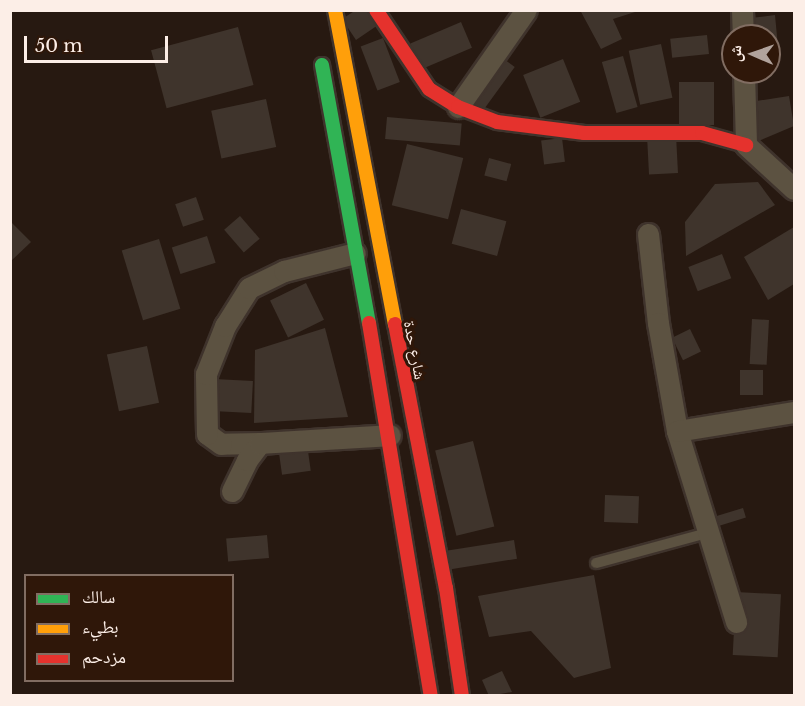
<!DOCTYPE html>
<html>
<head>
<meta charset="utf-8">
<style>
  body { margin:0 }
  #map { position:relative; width:805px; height:706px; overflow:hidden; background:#271911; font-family:"Libre Baskerville","Noto Naskh Arabic",serif }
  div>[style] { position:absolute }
  .building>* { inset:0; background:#3f342c; transform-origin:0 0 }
  .roads { filter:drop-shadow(2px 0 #3f332c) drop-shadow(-2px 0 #3f332c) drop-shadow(0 2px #3f332c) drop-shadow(0 -2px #3f332c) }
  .lane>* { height:10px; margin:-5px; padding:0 5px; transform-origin:5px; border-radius:5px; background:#5c5241 }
  .street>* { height:21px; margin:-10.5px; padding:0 10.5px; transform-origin:10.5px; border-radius:10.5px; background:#5c5241 }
  .fast>* { height:14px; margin:-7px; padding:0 7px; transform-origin:7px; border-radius:7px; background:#30b455 }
  .slow>* { height:14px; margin:-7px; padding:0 7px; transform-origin:7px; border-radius:7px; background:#ff9f0a }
  .jam>* { height:14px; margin:-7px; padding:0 7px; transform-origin:7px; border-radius:7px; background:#e5322d }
  span { translate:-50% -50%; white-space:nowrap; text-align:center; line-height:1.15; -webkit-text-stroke:6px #2f1709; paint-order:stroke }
  .street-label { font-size:16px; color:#fceee7 }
  .frame { position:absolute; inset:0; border:12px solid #fceee7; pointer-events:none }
  .legend { position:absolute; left:24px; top:574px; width:210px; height:108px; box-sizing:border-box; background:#2f1709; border:2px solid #816d62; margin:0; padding:8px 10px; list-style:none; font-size:18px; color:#fceee7 }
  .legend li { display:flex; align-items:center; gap:12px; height:30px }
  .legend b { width:30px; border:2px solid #816d62 }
  .north { position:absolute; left:721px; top:24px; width:60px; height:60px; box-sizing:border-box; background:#2f1709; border:2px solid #816d62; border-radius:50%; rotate:272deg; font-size:16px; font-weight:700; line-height:24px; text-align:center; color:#fceee7 }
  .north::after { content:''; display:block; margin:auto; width:21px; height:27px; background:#b1a39c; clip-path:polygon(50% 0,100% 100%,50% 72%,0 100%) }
  .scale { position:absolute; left:24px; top:36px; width:144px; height:27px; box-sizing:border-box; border:3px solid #fceee7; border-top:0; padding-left:8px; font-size:18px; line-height:21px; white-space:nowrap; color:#fceee7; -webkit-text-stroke:4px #2f1709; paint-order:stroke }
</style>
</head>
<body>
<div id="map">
  <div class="building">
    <div style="clip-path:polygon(356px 10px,369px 10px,378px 25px,356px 40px,342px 19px)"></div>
    <div style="clip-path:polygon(580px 10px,635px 10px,635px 12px,613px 19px,622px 39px,601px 49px)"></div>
    <div style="clip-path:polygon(775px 15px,778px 47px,769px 48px,769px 36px,753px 36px,751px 18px)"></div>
    <div style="left:461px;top:22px;width:28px;height:55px;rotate:67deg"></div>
    <div style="left:238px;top:27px;width:60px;height:90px;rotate:75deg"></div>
    <div style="left:707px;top:35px;width:19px;height:37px;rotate:84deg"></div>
    <div style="left:383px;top:38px;width:47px;height:24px;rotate:69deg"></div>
    <div style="left:661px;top:44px;width:55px;height:33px;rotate:78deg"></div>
    <div style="left:623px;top:56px;width:53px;height:22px;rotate:74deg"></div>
    <div style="left:501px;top:57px;width:17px;height:53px;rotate:36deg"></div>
    <div style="left:563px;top:59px;width:46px;height:43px;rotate:68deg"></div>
    <div style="left:679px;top:82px;width:35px;height:43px"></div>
    <div style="clip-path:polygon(789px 96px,794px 126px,756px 142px,750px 102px)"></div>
    <div style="left:266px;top:99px;width:49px;height:56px;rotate:78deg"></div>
    <div style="left:387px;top:117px;width:75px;height:22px;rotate:5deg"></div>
    <div style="left:676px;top:135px;width:38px;height:29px;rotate:87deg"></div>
    <div style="left:562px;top:138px;width:24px;height:21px;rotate:83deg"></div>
    <div style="left:407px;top:144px;width:58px;height:63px;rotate:14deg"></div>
    <div style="left:489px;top:158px;width:23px;height:18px;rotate:15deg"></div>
    <div style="clip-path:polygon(758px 182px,775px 205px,686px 256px,685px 222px,715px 184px)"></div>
    <div style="left:196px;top:197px;width:24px;height:22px;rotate:71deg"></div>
    <div style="left:461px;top:209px;width:47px;height:36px;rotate:15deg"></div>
    <div style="left:240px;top:216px;width:30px;height:21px;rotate:49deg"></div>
    <div style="clip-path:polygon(10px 221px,31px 242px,10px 262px)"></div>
    <div style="clip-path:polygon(794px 227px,794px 284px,768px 300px,744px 257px)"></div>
    <div style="left:207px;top:236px;width:28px;height:37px;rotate:72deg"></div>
    <div style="left:159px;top:239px;width:73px;height:39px;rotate:73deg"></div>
    <div style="left:722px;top:254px;width:26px;height:36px;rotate:69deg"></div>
    <div style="left:306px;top:283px;width:41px;height:40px;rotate:64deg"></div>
    <div style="left:752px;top:319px;width:17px;height:45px;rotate:3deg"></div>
    <div style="clip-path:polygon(325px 328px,348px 417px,254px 423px,255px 350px)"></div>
    <div style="left:690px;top:329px;width:25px;height:20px;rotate:64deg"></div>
    <div style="left:147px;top:346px;width:58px;height:41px;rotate:78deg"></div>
    <div style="left:740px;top:370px;width:23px;height:25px"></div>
    <div style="left:214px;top:379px;width:39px;height:32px;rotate:3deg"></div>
    <div style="left:473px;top:441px;width:88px;height:39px;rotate:76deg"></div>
    <div style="left:307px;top:444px;width:27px;height:29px;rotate:82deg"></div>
    <div style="left:605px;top:495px;width:34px;height:27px;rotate:2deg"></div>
    <div style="left:743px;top:508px;width:10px;height:31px;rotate:73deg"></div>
    <div style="left:267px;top:535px;width:23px;height:41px;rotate:85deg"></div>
    <div style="left:514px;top:540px;width:19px;height:67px;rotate:81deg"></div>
    <div style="clip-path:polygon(594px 575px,611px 668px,574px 678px,531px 631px,489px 637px,478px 596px)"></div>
    <div style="left:736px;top:592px;width:45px;height:63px;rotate:3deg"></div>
    <div style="clip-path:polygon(502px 671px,512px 692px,489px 696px,482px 680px)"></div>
  </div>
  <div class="roads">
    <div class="lane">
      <div style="left:596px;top:563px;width:115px;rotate:-15.1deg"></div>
    </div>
    <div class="street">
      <div style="left:742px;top:10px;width:26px;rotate:88deg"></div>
      <div style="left:744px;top:72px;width:73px;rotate:88.4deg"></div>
      <div style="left:746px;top:145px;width:65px;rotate:42.5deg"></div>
      <div style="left:458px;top:107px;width:118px;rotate:-55deg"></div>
      <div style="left:648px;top:234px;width:90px;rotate:83.6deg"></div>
      <div style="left:658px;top:323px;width:110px;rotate:80deg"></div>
      <div style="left:677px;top:431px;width:200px;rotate:72.8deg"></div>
      <div style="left:677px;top:431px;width:119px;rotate:-9.2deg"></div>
      <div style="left:260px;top:443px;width:39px;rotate:179deg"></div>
      <div style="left:221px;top:444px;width:17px;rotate:-144deg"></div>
      <div style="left:207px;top:434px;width:60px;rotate:-91deg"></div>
      <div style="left:206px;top:374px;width:52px;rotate:-68.4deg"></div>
      <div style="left:225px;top:326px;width:45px;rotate:-57.7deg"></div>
      <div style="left:249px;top:288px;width:39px;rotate:-26deg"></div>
      <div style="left:284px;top:271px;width:73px;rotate:-14.2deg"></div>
      <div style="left:232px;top:491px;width:34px;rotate:-64deg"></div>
      <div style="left:247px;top:460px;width:21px;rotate:-53deg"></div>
      <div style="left:260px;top:443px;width:130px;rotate:-3.5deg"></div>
    </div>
    <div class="fast">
      <div style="left:322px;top:65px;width:262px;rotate:79.7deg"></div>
    </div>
    <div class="slow">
      <div style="left:335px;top:10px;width:320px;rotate:79.2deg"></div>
    </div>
    <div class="jam">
      <div style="left:376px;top:10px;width:95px;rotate:56.1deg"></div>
      <div style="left:429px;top:89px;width:34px;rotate:32deg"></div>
      <div style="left:458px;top:107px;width:42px;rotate:21deg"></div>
      <div style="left:497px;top:122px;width:88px;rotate:7.2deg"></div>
      <div style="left:584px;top:133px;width:118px"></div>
      <div style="left:702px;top:133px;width:46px;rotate:15.3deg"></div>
      <div style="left:369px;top:323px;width:378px;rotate:80.6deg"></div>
      <div style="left:395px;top:324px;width:269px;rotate:79.1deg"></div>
      <div style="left:446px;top:588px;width:109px;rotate:81.6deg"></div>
    </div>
  </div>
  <div class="street-label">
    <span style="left:415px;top:350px;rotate:79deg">شارع حدة</span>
  </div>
  <div class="frame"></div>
  <ul class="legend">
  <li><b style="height:8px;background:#30b455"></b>سالك</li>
  <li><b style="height:8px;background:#ff9f0a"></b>بطيء</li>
  <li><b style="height:8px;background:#e5322d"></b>مزدحم</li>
  </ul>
  <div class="north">ش</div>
  <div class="scale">50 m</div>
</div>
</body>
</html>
